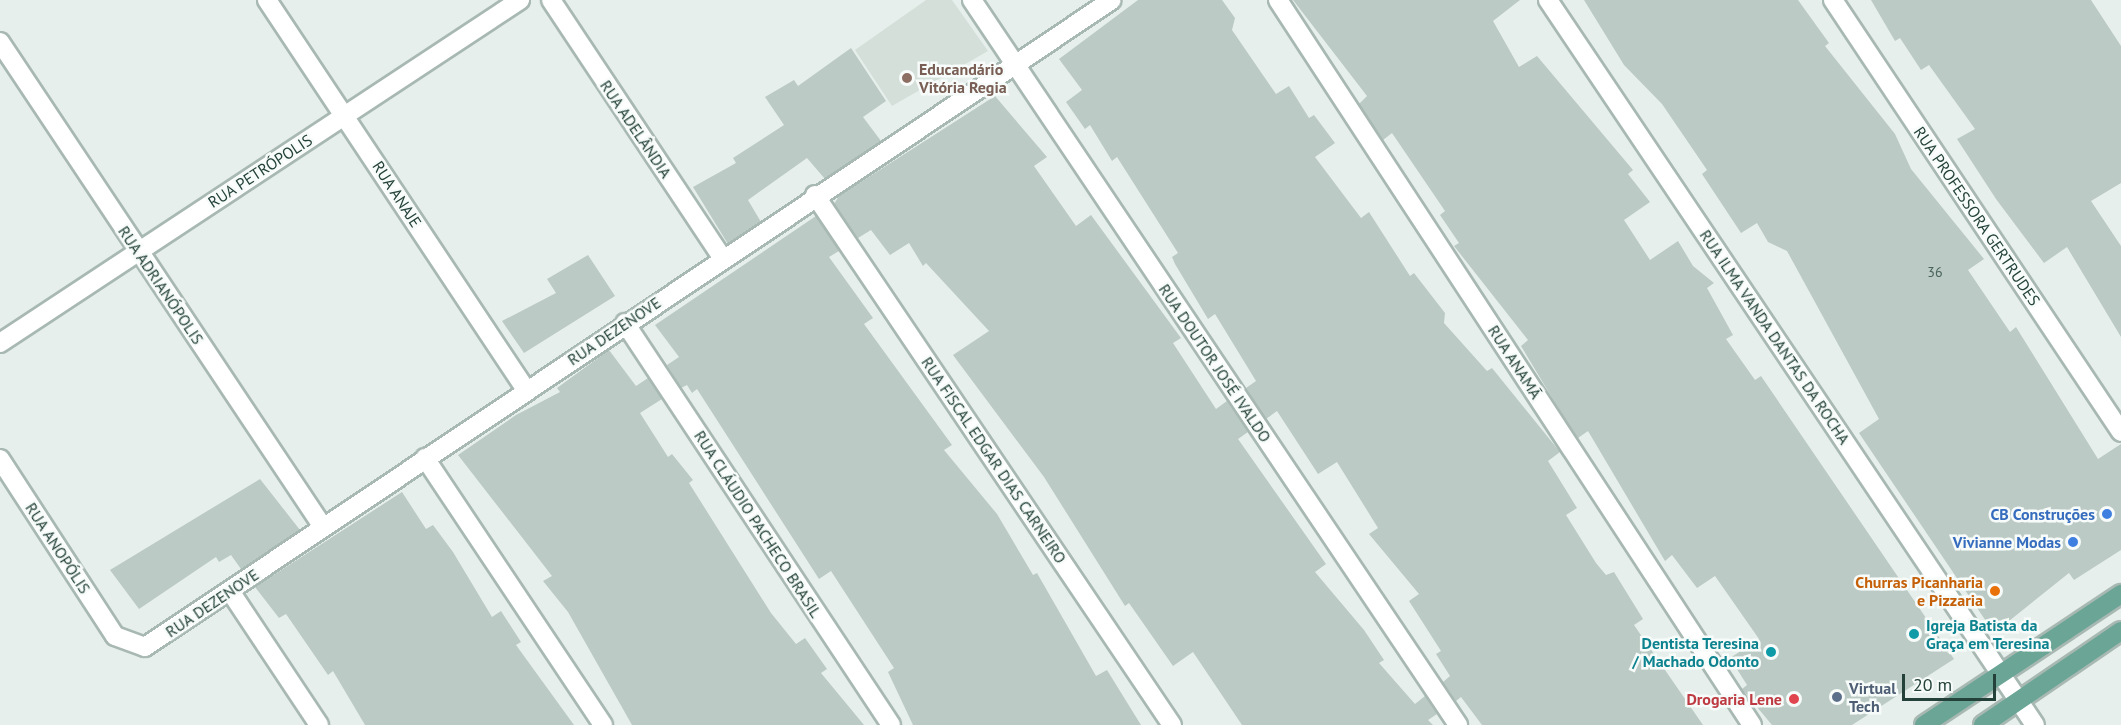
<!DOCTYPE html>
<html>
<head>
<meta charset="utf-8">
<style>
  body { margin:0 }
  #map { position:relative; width:2121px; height:725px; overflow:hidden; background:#e6efeb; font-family:"PT Sans",sans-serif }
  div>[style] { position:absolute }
  .built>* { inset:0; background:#d4dfda }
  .building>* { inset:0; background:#bbcac4 }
  .roads { filter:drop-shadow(2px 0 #a8b8b2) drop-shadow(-2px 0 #a8b8b2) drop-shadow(0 2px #a8b8b2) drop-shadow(0 -2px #a8b8b2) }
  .minor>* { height:18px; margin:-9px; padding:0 9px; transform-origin:9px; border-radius:9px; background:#fff }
  .major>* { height:18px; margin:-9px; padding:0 9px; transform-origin:9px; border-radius:9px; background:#6aa596 }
  .dots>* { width:16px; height:16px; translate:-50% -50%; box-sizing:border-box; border:3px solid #f7fbf9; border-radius:50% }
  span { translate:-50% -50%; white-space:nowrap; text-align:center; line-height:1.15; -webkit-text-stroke:5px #f7fbf9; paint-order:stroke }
  .number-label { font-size:14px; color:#4a645c }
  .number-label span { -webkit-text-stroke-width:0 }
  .education-label { font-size:16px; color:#785e54; font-weight:700 }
  .left { translate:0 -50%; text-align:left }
  .street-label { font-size:16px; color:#24423a }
  .shop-label { font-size:16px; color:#366cbe; font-weight:700 }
  .right { translate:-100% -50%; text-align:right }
  .food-label { font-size:16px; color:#c56008; font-weight:700 }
  .culture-label { font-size:16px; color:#0d838f; font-weight:700 }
  .service-label { font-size:16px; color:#4e5e75; font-weight:700 }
  .health-label { font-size:16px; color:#be3a42; font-weight:700 }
  .scale { position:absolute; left:1902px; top:674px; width:94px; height:27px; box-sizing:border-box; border:3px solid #24423a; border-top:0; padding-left:8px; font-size:18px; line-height:21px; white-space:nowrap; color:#24423a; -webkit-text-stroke:4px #f7fbf9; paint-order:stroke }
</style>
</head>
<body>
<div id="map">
  <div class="built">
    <div style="clip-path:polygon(926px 0,952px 0,988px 51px,892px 106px,855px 50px)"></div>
  </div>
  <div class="building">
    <div style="clip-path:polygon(1138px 0,1222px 0,1235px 18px,1232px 30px,1276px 94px,1289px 86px,1309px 118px,1314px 115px,1335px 143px,1315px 157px,1361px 218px,1369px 212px,1410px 276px,1414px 273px,1445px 313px,1444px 323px,1487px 371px,1492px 368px,1560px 452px,1548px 461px,1577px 508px,1566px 515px,1596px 563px,1606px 575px,1614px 572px,1643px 619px,1634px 625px,1703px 725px,1482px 725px,1461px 697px,1456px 701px,1443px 682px,1450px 676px,1436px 654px,1441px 651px,1409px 601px,1419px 594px,1369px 534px,1378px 528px,1337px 462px,1318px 474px,1277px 411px,1266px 419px,1246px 388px,1256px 381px,1215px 314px,1208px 319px,1175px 264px,1172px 257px,1178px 253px,1117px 157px,1112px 161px,1090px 125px,1085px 129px,1066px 102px,1082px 90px,1059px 59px)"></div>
    <div style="clip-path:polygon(1293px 0,1520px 0,1493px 21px,1519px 67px,1537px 56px,1633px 170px,1628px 174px,1650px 202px,1624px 220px,1650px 260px,1678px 241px,1693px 266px,1714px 283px,1707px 288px,1733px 335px,1726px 339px,1755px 380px,1761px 376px,1954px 659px,1852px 725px,1772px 725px,1742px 689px,1747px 685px,1730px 658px,1759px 639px,1715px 576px,1697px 588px,1672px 555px,1665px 561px,1588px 431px,1578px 438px,1560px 411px,1521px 346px,1528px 340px,1454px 246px,1459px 243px,1440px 215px,1445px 211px,1392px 133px,1383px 140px,1359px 104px,1367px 96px)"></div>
    <div style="clip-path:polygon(1584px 0,1798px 0,1829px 43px,1825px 46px,1895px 134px,1911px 169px,1984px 259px,1968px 270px,2010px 332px,2016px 327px,2098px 459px,2121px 444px,2121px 550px,2074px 580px,2069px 573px,1994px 633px,1859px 433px,1879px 419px,1787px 251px,1768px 242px,1757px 223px,1741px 233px,1702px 174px,1707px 170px,1662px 104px,1624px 65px)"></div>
    <div style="clip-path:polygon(1871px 0,2091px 0,2121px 46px,2121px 183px,2091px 201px,2121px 246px,2121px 337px,2067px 247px,2044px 263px,1996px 199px,1957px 139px,1975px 129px,1929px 65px,1921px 70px,1900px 38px,1895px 41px)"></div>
    <div style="clip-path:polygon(851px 48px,886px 101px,863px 117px,881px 141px,825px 179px,807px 158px,748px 200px,761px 222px,728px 244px,693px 187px,736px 163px,733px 158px,784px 125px,765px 97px,794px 80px,798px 86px)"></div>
    <div style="clip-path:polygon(995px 96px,1047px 157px,1034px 166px,1076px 226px,1091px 215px,1181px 338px,1173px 343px,1216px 409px,1227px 401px,1248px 432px,1238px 439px,1326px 564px,1315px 572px,1364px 630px,1384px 660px,1379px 663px,1415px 704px,1425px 696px,1437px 714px,1428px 720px,1433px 725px,1242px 725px,1193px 652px,1173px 666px,1129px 603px,1125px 606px,1044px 477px,953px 355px,989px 331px,926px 263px,923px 266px,909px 243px,890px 255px,871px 230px,858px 238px,834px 204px,839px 196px)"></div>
    <div style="clip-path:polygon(816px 216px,839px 251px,829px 257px,873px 318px,864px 324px,952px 445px,944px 450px,997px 514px,1033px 575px,1037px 573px,1096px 676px,1107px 670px,1141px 725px,913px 725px,888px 672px,894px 668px,831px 571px,819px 579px,697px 389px,692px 393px,687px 385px,681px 388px,667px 365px,679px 357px,655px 325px)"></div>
    <div style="clip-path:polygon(588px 255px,615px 296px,524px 353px,502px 321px,556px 293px,547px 279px)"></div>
    <div style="clip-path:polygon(609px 350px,636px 386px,648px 378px,662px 399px,640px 413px,668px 457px,672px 454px,693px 480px,689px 483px,771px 613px,796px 644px,805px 638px,827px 669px,821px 673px,864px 725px,632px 725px,568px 612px,543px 581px,552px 576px,458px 455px,516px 415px,560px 392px,557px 388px)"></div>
    <div style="clip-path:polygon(260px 479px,300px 530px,241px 569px,231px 555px,219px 562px,216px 557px,139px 609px,110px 570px)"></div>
    <div style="clip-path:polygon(402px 492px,426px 529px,433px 525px,453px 552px,492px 617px,501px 611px,521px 642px,516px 645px,574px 725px,365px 725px,333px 671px,328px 675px,286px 614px,279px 618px,255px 587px)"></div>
  </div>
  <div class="roads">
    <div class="minor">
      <div style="left:267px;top:0;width:468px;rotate:56.4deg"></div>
      <div style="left:551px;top:0;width:309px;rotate:56.4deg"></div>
      <div style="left:972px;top:0;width:873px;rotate:56.16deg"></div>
      <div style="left:1278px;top:0;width:866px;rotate:56.82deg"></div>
      <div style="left:1548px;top:0;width:873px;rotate:56.11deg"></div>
      <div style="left:1833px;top:0;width:519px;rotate:56.31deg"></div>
      <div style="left:0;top:42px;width:583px;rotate:56.34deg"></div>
      <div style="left:815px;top:195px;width:639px;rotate:56.04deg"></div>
      <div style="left:625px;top:323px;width:482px;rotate:56.5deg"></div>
      <div style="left:0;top:343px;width:623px;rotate:-33.41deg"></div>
      <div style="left:425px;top:458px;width:321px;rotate:56.3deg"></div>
      <div style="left:0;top:459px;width:211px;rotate:57deg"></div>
      <div style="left:115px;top:636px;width:32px;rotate:20deg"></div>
      <div style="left:145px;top:647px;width:1163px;rotate:-33.79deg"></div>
      <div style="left:230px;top:591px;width:161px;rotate:56.4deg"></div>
    </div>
    <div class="major">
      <div style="left:1924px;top:725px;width:237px;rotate:-33.6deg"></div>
      <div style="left:1983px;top:725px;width:167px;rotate:-34.3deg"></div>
    </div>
  </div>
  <div class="dots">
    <div style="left:907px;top:78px;background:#8d6e63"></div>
    <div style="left:2107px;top:514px;background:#3f7fe0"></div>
    <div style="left:2073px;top:542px;background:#3f7fe0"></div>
    <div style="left:1995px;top:591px;background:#e8710a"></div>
    <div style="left:1914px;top:634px;background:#0f9aa8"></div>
    <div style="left:1771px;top:652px;background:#0f9aa8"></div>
    <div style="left:1837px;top:697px;background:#5c6f8a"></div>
    <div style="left:1794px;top:699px;background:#e0444e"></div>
  </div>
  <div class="number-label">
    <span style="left:1935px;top:272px">36</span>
  </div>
  <div class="education-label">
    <span class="left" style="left:919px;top:78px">Educandário<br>Vitória Regia</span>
  </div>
  <div class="street-label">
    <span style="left:636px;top:129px;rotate:56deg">RUA ADELÂNDIA</span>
    <span style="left:260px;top:171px;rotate:-33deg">RUA PETRÓPOLIS</span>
    <span style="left:397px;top:194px;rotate:57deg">RUA ANAJE</span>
    <span style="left:1977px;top:216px;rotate:56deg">RUA PROFESSORA GERTRUDES</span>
    <span style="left:161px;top:285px;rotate:56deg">RUA ADRIANÓPOLIS</span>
    <span style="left:614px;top:331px;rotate:-34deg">RUA DEZENOVE</span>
    <span style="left:1775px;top:337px;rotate:56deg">RUA ILMA VANDA DANTAS DA ROCHA</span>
    <span style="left:1515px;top:362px;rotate:57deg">RUA ANAMÃ</span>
    <span style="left:1215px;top:363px;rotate:56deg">RUA DOUTOR JOSÉ IVALDO</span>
    <span style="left:994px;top:460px;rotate:56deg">RUA FISCAL EDGAR DIAS CARNEIRO</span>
    <span style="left:758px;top:524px;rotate:57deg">RUA CLÁUDIO PACHECO BRASIL</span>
    <span style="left:58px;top:548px;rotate:57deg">RUA ANOPÓLIS</span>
    <span style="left:212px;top:603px;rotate:-34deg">RUA DEZENOVE</span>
  </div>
  <div class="shop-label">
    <span class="right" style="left:2095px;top:514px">CB Construções</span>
    <span class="right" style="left:2061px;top:542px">Vivianne Modas</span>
  </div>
  <div class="food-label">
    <span class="right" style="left:1983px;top:591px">Churras Picanharia<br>e Pizzaria</span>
  </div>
  <div class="culture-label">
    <span class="left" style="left:1926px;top:634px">Igreja Batista da<br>Graça em Teresina</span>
    <span class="right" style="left:1759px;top:652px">Dentista Teresina<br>/ Machado Odonto</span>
  </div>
  <div class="service-label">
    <span class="left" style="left:1849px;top:697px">Virtual<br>Tech</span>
  </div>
  <div class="health-label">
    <span class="right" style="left:1782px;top:699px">Drogaria Lene</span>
  </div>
  <div class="scale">20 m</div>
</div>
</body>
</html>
